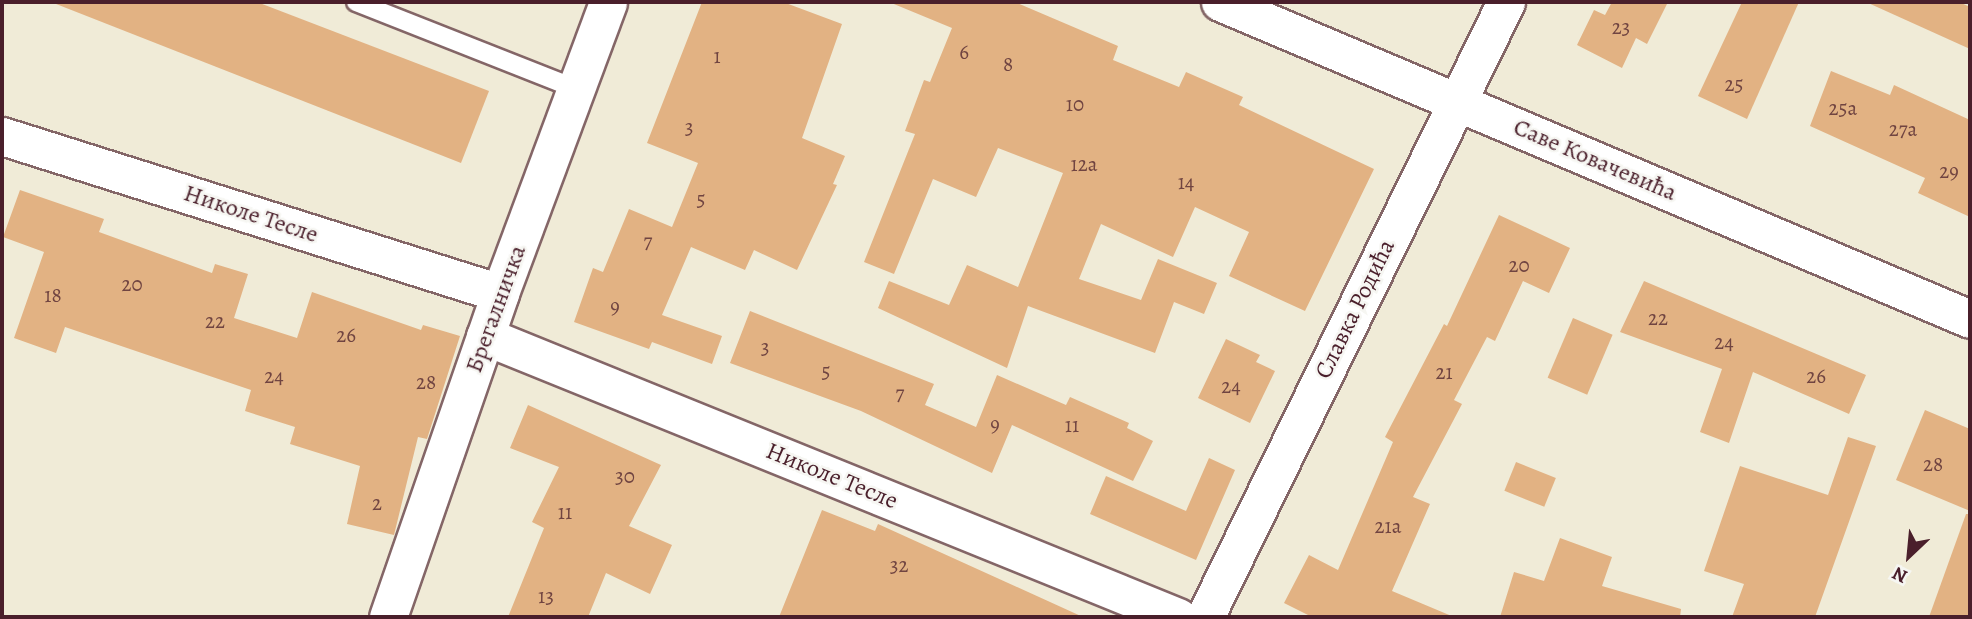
<!DOCTYPE html>
<html>
<head>
<meta charset="utf-8">
<style>
  body { margin:0 }
  #map { position:relative; width:1972px; height:619px; overflow:hidden; background:#f0ebd7; font-family:Alegreya,serif }
  div>[style] { position:absolute }
  .building>* { inset:0; background:#e2b283; transform-origin:0 0 }
  .roads { filter:drop-shadow(2px 0 #846667) drop-shadow(-2px 0 #846667) drop-shadow(0 2px #846667) drop-shadow(0 -2px #846667) }
  .service>* { height:18px; margin:-9px; padding:0 9px; transform-origin:9px; border-radius:9px; background:#fff }
  .minor>* { height:37px; margin:-18.5px; padding:0 18.5px; transform-origin:18.5px; border-radius:18.5px; background:#fff }
  span { translate:-50% -50%; white-space:nowrap; text-align:center; line-height:1.15; -webkit-text-stroke:5px #f6f6f2; paint-order:stroke }
  .number-label { font-size:21px; color:#704441 }
  .number-label span { -webkit-text-stroke-width:0 }
  .street-label { font-size:24px; color:#4a1f2b }
  .frame { position:absolute; inset:0; border:4px solid #4a1f2b; pointer-events:none }
  .north { position:absolute; left:1874px; top:521px; width:70px; height:70px; -webkit-text-stroke:5px #f6f6f2; paint-order:stroke; rotate:206deg; font-size:19px; font-weight:700; line-height:28px; text-align:center; color:#4a1f2b }
  .north::after { content:''; display:block; margin:auto; width:24px; height:32px; background:#4a1f2b; clip-path:polygon(50% 0,100% 100%,50% 72%,0 100%) }
</style>
</head>
<body>
<div id="map">
  <div class="building">
    <div style="clip-path:polygon(51px 2px,257px 2px,489px 91px,461px 163px)"></div>
    <div style="clip-path:polygon(702px 2px,783px 2px,842px 24px,802px 138px,845px 156px,833px 184px,837px 185px,797px 270px,754px 250px,745px 270px,691px 247px,662px 315px,722px 336px,712px 364px,652px 342px,649px 349px,574px 322px,593px 268px,603px 272px,629px 209px,672px 227px,698px 163px,647px 143px)"></div>
    <div style="clip-path:polygon(889px 2px,1015px 2px,1118px 46px,1113px 60px,1179px 87px,1186px 72px,1243px 97px,1239px 105px,1374px 169px,1305px 311px,1229px 276px,1249px 232px,1195px 207px,1173px 257px,1101px 224px,1079px 279px,1141px 300px,1158px 259px,1217px 283px,1204px 314px,1174px 302px,1155px 353px,1028px 306px,1007px 368px,878px 308px,889px 281px,949px 305px,967px 265px,1018px 287px,1063px 173px,998px 148px,976px 197px,933px 179px,894px 274px,864px 262px,915px 134px,905px 131px,924px 80px,930px 82px,952px 28px)"></div>
    <div style="clip-path:polygon(1612px 2px,1668px 2px,1647px 44px,1636px 38px,1622px 68px,1577px 45px,1594px 10px,1605px 15px)"></div>
    <div style="clip-path:polygon(1742px 2px,1799px 2px,1747px 119px,1698px 96px)"></div>
    <div style="clip-path:polygon(1866px 2px,1959px 2px,1970px 7px,1970px 49px)"></div>
    <div style="clip-path:polygon(1831px 71px,1890px 95px,1894px 85px,1970px 120px,1970px 217px,1918px 193px,1925px 178px,1810px 126px)"></div>
    <div style="clip-path:polygon(20px 190px,104px 219px,99px 232px,212px 273px,215px 264px,248px 274px,234px 318px,297px 338px,312px 292px,421px 330px,423px 325px,460px 336px,427px 439px,418px 437px,394px 535px,347px 524px,360px 466px,290px 444px,295px 427px,245px 411px,251px 390px,65px 327px,56px 353px,14px 338px,44px 252px,3px 237px)"></div>
    <div style="clip-path:polygon(1499px 215px,1570px 248px,1549px 293px,1523px 281px,1495px 341px,1487px 337px,1454px 400px,1462px 404px,1413px 497px,1430px 504px,1392px 591px,1454px 617px,1312px 617px,1284px 603px,1309px 555px,1338px 570px,1393px 442px,1385px 437px,1444px 324px,1447px 326px)"></div>
    <div style="clip-path:polygon(1644px 281px,1866px 375px,1849px 414px,1753px 372px,1729px 443px,1700px 432px,1722px 369px,1620px 332px)"></div>
    <div style="clip-path:polygon(750px 311px,934px 384px,925px 405px,976px 427px,997px 375px,1066px 405px,1070px 397px,1129px 423px,1127px 428px,1153px 441px,1133px 481px,1012px 425px,992px 473px,861px 411px,730px 363px)"></div>
    <div style="left:1573px;top:318px;width:43px;height:65px;rotate:23deg"></div>
    <div style="clip-path:polygon(1226px 339px,1260px 355px,1256px 362px,1275px 371px,1250px 423px,1198px 398px)"></div>
    <div style="clip-path:polygon(528px 405px,661px 465px,629px 526px,672px 545px,650px 594px,606px 573px,588px 617px,508px 617px,544px 528px,532px 522px,559px 467px,510px 448px)"></div>
    <div style="clip-path:polygon(1925px 410px,1970px 429px,1970px 511px,1896px 480px)"></div>
    <div style="clip-path:polygon(1848px 437px,1876px 446px,1815px 617px,1732px 617px,1744px 584px,1704px 571px,1740px 466px,1828px 495px)"></div>
    <div style="clip-path:polygon(1209px 458px,1235px 470px,1196px 560px,1090px 514px,1106px 476px,1186px 511px)"></div>
    <div style="left:1516px;top:462px;width:43px;height:31px;rotate:22deg"></div>
    <div style="clip-path:polygon(822px 510px,875px 531px,878px 524px,1083px 617px,779px 617px)"></div>
    <div style="clip-path:polygon(1966px 514px,1970px 514px,1970px 617px,1929px 617px)"></div>
    <div style="clip-path:polygon(1560px 538px,1612px 557px,1602px 586px,1681px 609px,1680px 617px,1500px 617px,1514px 572px,1544px 581px)"></div>
  </div>
  <div class="roads">
    <div class="service">
      <div style="left:356px;top:2px;width:238px;rotate:21.5deg"></div>
    </div>
    <div class="minor">
      <div style="left:1220px;top:2px;width:814px;rotate:22.91deg"></div>
      <div style="left:2px;top:136px;width:522px;rotate:17.5deg"></div>
      <div style="left:485px;top:336px;width:748px;rotate:22.07deg"></div>
      <div style="left:388px;top:617px;width:343px;rotate:-70.9deg"></div>
      <div style="left:500px;top:293px;width:310px;rotate:-69.6deg"></div>
      <div style="left:1205px;top:617px;width:685px;rotate:-63.92deg"></div>
    </div>
  </div>
  <div class="number-label">
    <span style="left:1621px;top:27px">23</span>
    <span style="left:964px;top:52px">6</span>
    <span style="left:717px;top:56px">1</span>
    <span style="left:1008px;top:64px">8</span>
    <span style="left:1734px;top:84px">25</span>
    <span style="left:1075px;top:104px">10</span>
    <span style="left:1843px;top:108px">25a</span>
    <span style="left:689px;top:127px">3</span>
    <span style="left:1903px;top:129px">27a</span>
    <span style="left:1084px;top:164px">12a</span>
    <span style="left:1949px;top:171px">29</span>
    <span style="left:1186px;top:182px">14</span>
    <span style="left:701px;top:199px">5</span>
    <span style="left:648px;top:241px">7</span>
    <span style="left:1519px;top:265px">20</span>
    <span style="left:132px;top:284px">20</span>
    <span style="left:53px;top:295px">18</span>
    <span style="left:615px;top:306px">9</span>
    <span style="left:1658px;top:318px">22</span>
    <span style="left:215px;top:321px">22</span>
    <span style="left:346px;top:335px">26</span>
    <span style="left:1724px;top:342px">24</span>
    <span style="left:765px;top:347px">3</span>
    <span style="left:826px;top:371px">5</span>
    <span style="left:1444px;top:372px">21</span>
    <span style="left:274px;top:376px">24</span>
    <span style="left:1816px;top:376px">26</span>
    <span style="left:426px;top:382px">28</span>
    <span style="left:1231px;top:386px">24</span>
    <span style="left:900px;top:393px">7</span>
    <span style="left:995px;top:424px">9</span>
    <span style="left:1072px;top:425px">11</span>
    <span style="left:1933px;top:464px">28</span>
    <span style="left:625px;top:476px">30</span>
    <span style="left:377px;top:503px">2</span>
    <span style="left:565px;top:512px">11</span>
    <span style="left:1388px;top:526px">21a</span>
    <span style="left:899px;top:565px">32</span>
    <span style="left:546px;top:596px">13</span>
  </div>
  <div class="street-label">
    <span style="left:1595px;top:160px;rotate:23deg">Саве Ковачевића</span>
    <span style="left:251px;top:214px;rotate:18deg">Николе Тесле</span>
    <span style="left:496px;top:309px;rotate:-70deg">Брегалничка</span>
    <span style="left:1355px;top:309px;rotate:-64deg">Славка Родића</span>
    <span style="left:832px;top:476px;rotate:22deg">Николе Тесле</span>
  </div>
  <div class="frame"></div>
  <div class="north">N</div>
</div>
</body>
</html>
